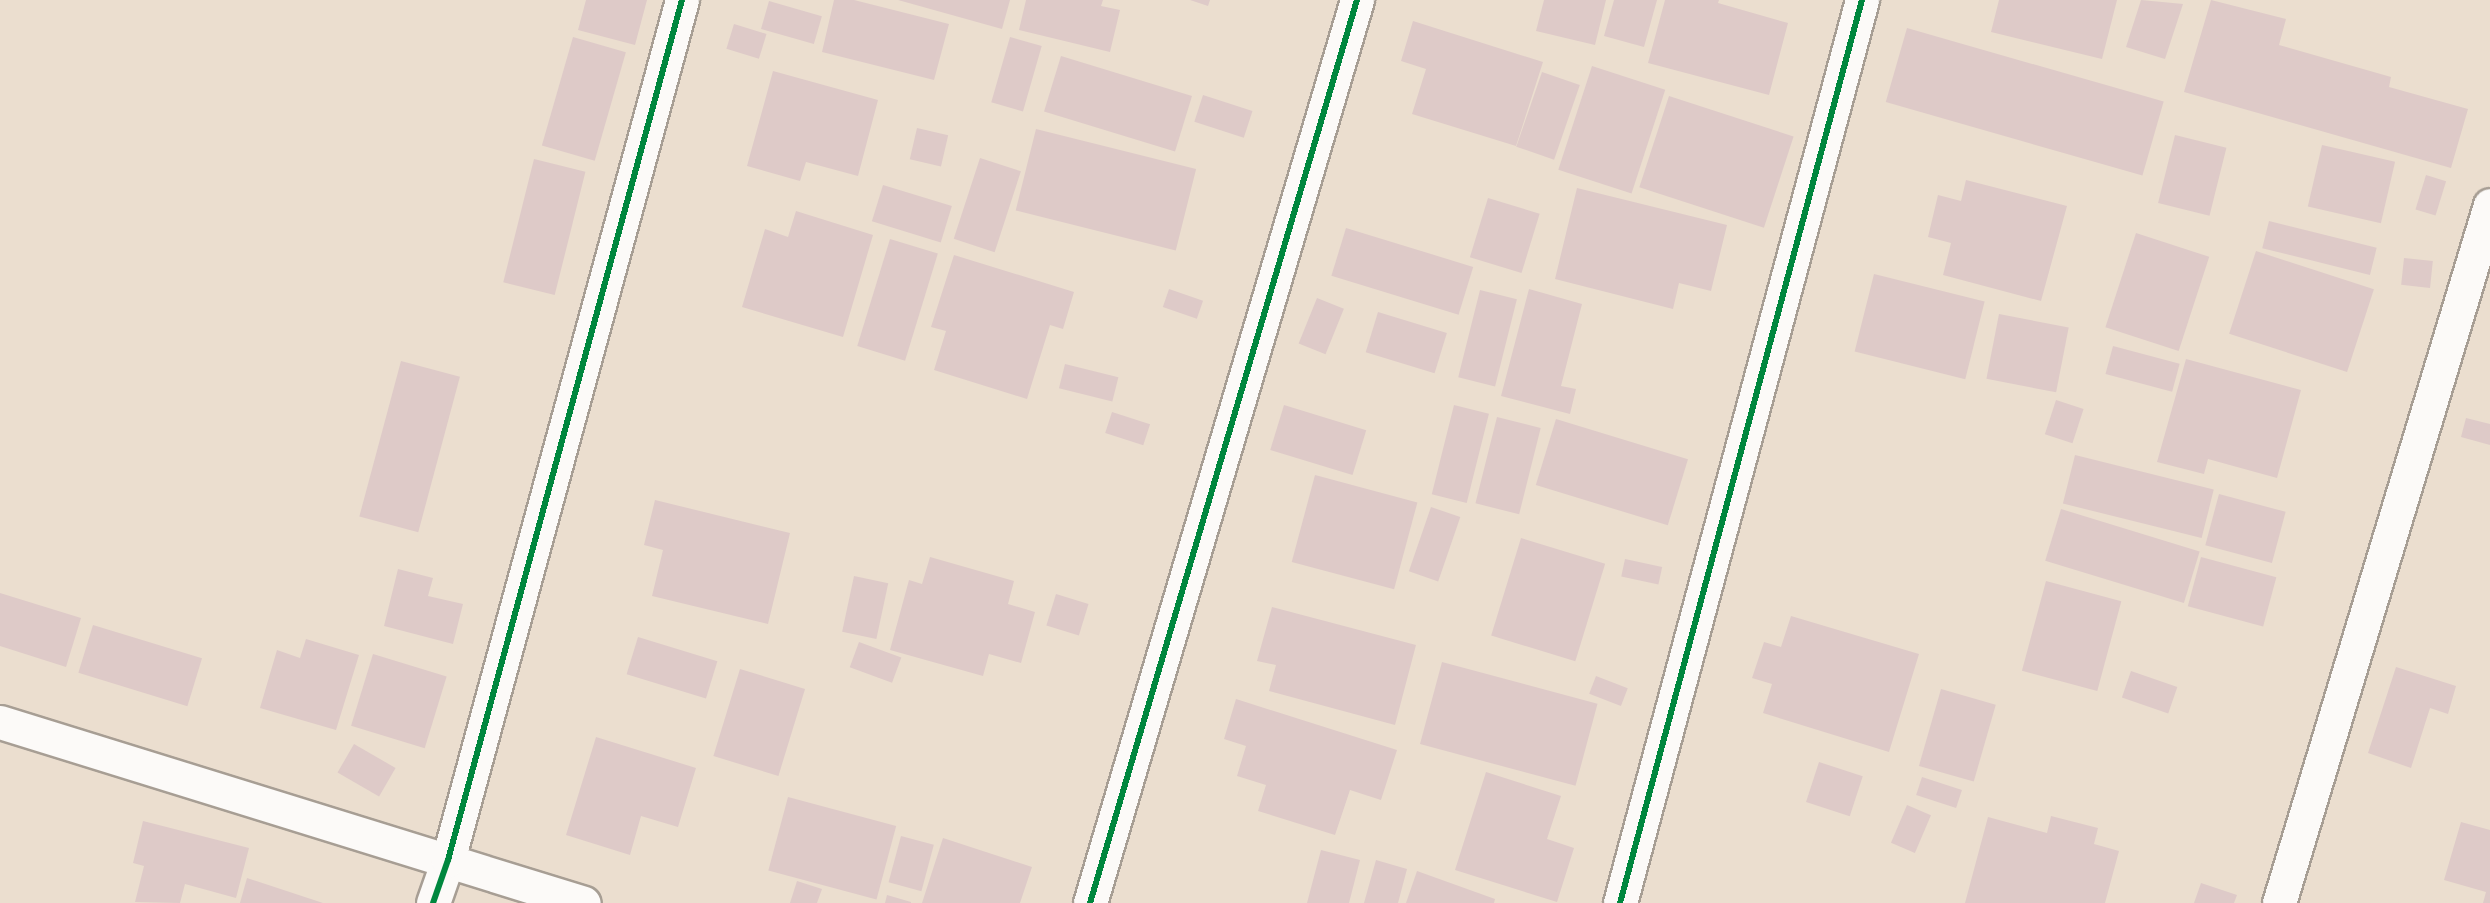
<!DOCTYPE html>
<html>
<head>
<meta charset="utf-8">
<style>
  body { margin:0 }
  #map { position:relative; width:2490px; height:903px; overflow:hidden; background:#ebdecf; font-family:"IM FELL English",serif }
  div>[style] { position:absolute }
  .building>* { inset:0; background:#decac8; transform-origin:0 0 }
  .roads { filter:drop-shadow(2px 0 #a79e94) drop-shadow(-2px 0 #a79e94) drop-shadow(0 2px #a79e94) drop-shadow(0 -2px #a79e94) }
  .minor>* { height:33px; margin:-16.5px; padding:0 16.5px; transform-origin:16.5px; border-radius:16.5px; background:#fcfaf8 }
  .cycleway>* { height:6px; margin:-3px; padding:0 3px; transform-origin:3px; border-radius:3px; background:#00873e }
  span { translate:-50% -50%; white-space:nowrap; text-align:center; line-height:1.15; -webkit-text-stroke:5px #fcf5e5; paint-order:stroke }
</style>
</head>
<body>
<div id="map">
  <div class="building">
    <div style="clip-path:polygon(586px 0,647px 0,635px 45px,578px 30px)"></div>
    <div style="clip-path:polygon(834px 0,854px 0,949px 24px,934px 80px,822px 52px)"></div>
    <div style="clip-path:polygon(898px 0,1010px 0,1002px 29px)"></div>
    <div style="clip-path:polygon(1026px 0,1103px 0,1101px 6px,1120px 10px,1110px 52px,1019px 30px)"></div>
    <div style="clip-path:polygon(1190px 0,1210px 0,1208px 6px)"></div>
    <div style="clip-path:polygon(1544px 0,1606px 0,1595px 45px,1536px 31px)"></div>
    <div style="clip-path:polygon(1614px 0,1657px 0,1644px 47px,1604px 36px)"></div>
    <div style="clip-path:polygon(1665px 0,1719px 0,1718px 3px,1788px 23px,1769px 95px,1648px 63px)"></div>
    <div style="clip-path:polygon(1999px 0,2117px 0,2102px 59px,1991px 32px)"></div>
    <div style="clip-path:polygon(2141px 0,2183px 4px,2165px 59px,2126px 47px)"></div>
    <div style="clip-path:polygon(2211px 0,2286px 19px,2279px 45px,2391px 77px,2389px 87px,2468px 109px,2451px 168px,2184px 92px)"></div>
    <div style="left:769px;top:1px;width:55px;height:29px;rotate:16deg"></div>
    <div style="clip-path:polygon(1413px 21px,1543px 62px,1516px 146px,1412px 114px,1426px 69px,1401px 61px)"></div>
    <div style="left:734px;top:24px;width:34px;height:26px;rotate:17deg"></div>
    <div style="left:1907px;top:28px;width:267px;height:77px;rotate:16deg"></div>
    <div style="left:573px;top:37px;width:55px;height:113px;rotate:16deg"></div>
    <div style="left:1010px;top:37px;width:33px;height:68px;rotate:16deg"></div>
    <div style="left:1061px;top:56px;width:137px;height:58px;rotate:17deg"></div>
    <div style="left:1592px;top:66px;width:77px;height:109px;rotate:18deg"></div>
    <div style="clip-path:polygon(773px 71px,878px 100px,858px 176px,806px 162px,800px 181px,747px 166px)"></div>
    <div style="left:1542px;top:72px;width:40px;height:79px;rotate:19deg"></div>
    <div style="left:1203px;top:95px;width:52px;height:28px;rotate:18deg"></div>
    <div style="left:1669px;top:96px;width:131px;height:96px;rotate:18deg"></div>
    <div style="left:917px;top:128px;width:32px;height:32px;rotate:13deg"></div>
    <div style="left:1036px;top:129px;width:165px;height:84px;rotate:14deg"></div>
    <div style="left:2175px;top:135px;width:53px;height:70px;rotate:14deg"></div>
    <div style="left:2322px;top:145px;width:75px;height:63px;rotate:13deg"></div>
    <div style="left:980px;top:158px;width:43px;height:85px;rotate:18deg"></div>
    <div style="left:534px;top:159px;width:53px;height:127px;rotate:14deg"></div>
    <div style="left:2426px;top:175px;width:21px;height:36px;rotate:17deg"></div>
    <div style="clip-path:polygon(1966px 180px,2067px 206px,2041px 301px,1943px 275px,1951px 243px,1928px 237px,1938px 195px,1961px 201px)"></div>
    <div style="left:883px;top:185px;width:72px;height:38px;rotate:17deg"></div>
    <div style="clip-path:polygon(1577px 188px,1727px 225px,1711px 291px,1679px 283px,1673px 309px,1555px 279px)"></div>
    <div style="left:1488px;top:198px;width:54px;height:62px;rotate:17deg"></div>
    <div style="clip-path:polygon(796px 211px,873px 235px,843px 337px,742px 307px,765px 229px,788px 237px)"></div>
    <div style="left:2269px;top:221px;width:111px;height:28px;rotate:14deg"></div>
    <div style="left:1346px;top:228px;width:133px;height:50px;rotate:17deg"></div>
    <div style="left:2136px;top:233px;width:77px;height:99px;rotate:18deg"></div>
    <div style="left:890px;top:239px;width:50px;height:112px;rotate:17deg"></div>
    <div style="left:2256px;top:251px;width:124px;height:87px;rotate:18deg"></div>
    <div style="clip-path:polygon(954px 255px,1074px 292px,1063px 329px,1050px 325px,1027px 399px,934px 370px,946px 331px,931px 327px)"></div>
    <div style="left:2404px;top:258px;width:29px;height:27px;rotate:6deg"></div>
    <div style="left:1874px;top:274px;width:114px;height:80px;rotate:14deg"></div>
    <div style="left:1169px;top:289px;width:36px;height:19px;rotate:19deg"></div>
    <div style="clip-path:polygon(1529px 289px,1582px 304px,1561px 386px,1576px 389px,1570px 414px,1501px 396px)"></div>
    <div style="left:1480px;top:290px;width:38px;height:90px;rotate:14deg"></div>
    <div style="left:1317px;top:298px;width:29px;height:49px;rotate:22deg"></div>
    <div style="left:1378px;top:312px;width:72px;height:42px;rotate:17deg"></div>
    <div style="left:1999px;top:314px;width:71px;height:66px;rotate:11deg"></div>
    <div style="left:2113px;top:346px;width:69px;height:29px;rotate:15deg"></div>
    <div style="clip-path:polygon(2186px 359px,2301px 390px,2277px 478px,2208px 459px,2204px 474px,2157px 462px)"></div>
    <div style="left:401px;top:361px;width:61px;height:161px;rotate:15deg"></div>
    <div style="left:1065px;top:364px;width:55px;height:25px;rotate:14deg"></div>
    <div style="left:2056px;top:400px;width:29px;height:36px;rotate:18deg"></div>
    <div style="left:1284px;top:405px;width:86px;height:47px;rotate:17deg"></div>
    <div style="left:1454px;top:405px;width:36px;height:92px;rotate:14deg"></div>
    <div style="left:1112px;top:412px;width:40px;height:22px;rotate:18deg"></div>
    <div style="left:1497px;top:417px;width:45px;height:89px;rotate:14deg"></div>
    <div style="clip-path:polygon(2466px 418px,2490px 424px,2490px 445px,2461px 437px)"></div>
    <div style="left:1556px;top:419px;width:138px;height:69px;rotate:17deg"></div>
    <div style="left:2075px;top:455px;width:143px;height:50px;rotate:14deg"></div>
    <div style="left:1315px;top:475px;width:106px;height:90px;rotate:15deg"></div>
    <div style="left:2219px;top:494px;width:69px;height:53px;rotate:15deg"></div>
    <div style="clip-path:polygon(655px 500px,790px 533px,768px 624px,652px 596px,663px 550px,644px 545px)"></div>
    <div style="left:1431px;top:507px;width:31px;height:68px;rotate:19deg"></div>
    <div style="left:2061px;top:509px;width:145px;height:54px;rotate:17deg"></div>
    <div style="left:1521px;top:538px;width:88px;height:102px;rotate:17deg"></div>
    <div style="clip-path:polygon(930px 557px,1014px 581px,1008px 604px,1035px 612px,1021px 663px,989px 654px,983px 676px,890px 650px,909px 580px,922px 584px)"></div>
    <div style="left:2201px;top:557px;width:78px;height:51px;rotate:15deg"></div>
    <div style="left:1625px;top:559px;width:38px;height:18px;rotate:12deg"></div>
    <div style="clip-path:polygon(398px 569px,433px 578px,428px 596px,463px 604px,453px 644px,384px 626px)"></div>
    <div style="left:854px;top:576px;width:35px;height:57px;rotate:12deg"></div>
    <div style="left:2046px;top:581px;width:78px;height:93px;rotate:15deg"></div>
    <div style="clip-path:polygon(0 593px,81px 618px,66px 667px,0 646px)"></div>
    <div style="left:1056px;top:594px;width:34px;height:33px;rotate:17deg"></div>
    <div style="clip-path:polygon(1272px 607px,1416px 645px,1395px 725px,1269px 691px,1276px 665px,1257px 661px)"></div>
    <div style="clip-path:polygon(1791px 616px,1919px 654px,1889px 752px,1763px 713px,1772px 684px,1752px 678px,1764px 642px,1781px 647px)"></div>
    <div style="left:93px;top:625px;width:114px;height:50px;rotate:17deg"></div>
    <div style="left:638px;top:637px;width:83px;height:39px;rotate:17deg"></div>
    <div style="clip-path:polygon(306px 639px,359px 655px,336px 730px,260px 708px,277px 650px,300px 658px)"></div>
    <div style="left:859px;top:642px;width:45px;height:27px;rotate:20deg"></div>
    <div style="left:373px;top:654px;width:77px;height:75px;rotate:17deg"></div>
    <div style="left:1442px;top:662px;width:161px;height:85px;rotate:15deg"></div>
    <div style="clip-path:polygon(2396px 667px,2456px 686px,2448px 714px,2430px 708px,2411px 768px,2368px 753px)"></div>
    <div style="left:740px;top:669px;width:68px;height:91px;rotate:17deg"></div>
    <div style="left:2131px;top:671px;width:49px;height:28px;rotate:19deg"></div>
    <div style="left:1596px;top:676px;width:34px;height:19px;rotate:21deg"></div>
    <div style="left:1941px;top:689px;width:57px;height:80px;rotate:16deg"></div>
    <div style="clip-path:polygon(1236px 699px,1397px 750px,1381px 800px,1350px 790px,1335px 835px,1258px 811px,1266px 785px,1237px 776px,1246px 746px,1224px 739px)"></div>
    <div style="clip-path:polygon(596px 737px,696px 768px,678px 827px,641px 816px,630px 855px,566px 835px)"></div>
    <div style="left:354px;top:744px;width:48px;height:33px;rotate:30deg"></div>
    <div style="left:1819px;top:762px;width:46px;height:42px;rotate:18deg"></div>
    <div style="clip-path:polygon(1486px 772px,1561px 796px,1547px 839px,1574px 848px,1557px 902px,1455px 870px)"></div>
    <div style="left:1922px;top:777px;width:42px;height:19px;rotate:18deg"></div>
    <div style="left:788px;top:797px;width:112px;height:76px;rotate:15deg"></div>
    <div style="left:1907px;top:805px;width:26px;height:41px;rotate:23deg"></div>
    <div style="clip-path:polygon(2051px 816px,2098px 828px,2094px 844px,2119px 851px,2105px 903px,1965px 903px,1988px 817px,2047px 833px)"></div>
    <div style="clip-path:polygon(143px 821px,249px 848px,236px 898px,185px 884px,180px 903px,135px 902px,144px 866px,133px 863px)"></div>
    <div style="clip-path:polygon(2461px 822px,2490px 830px,2490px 903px,2483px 903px,2486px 892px,2444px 880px)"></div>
    <div style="left:901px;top:836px;width:34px;height:48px;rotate:15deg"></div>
    <div style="clip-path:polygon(943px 838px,1032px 867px,1020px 903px,922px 903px)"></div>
    <div style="clip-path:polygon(1321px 850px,1360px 860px,1349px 903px,1307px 903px)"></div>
    <div style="clip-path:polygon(1376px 860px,1407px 869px,1398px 903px,1364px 903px)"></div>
    <div style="clip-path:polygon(1417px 871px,1495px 899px,1494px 903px,1406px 903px)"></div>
    <div style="clip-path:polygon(247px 878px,323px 903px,240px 903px)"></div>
    <div style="clip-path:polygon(797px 881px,822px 889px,817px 903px,790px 903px)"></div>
    <div style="clip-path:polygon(2201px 883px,2237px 895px,2234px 903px,2194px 903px)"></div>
    <div style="clip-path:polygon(887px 895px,911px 902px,911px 903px,885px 903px)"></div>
  </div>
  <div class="roads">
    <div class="minor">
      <div style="left:0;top:722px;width:611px;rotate:17.22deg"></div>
      <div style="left:433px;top:903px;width:46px;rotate:-70.8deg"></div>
      <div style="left:448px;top:860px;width:891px;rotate:-74.78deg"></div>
      <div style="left:1090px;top:903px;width:942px;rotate:-73.53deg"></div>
      <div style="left:1620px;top:903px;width:935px;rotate:-75deg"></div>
      <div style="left:2279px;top:903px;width:729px;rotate:-73.18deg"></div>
    </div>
  </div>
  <div class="cycleway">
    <div style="left:433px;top:903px;width:46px;rotate:-70.8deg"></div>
    <div style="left:448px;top:860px;width:891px;rotate:-74.78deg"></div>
    <div style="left:1090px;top:903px;width:942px;rotate:-73.53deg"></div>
    <div style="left:1620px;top:903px;width:935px;rotate:-75deg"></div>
  </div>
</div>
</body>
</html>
